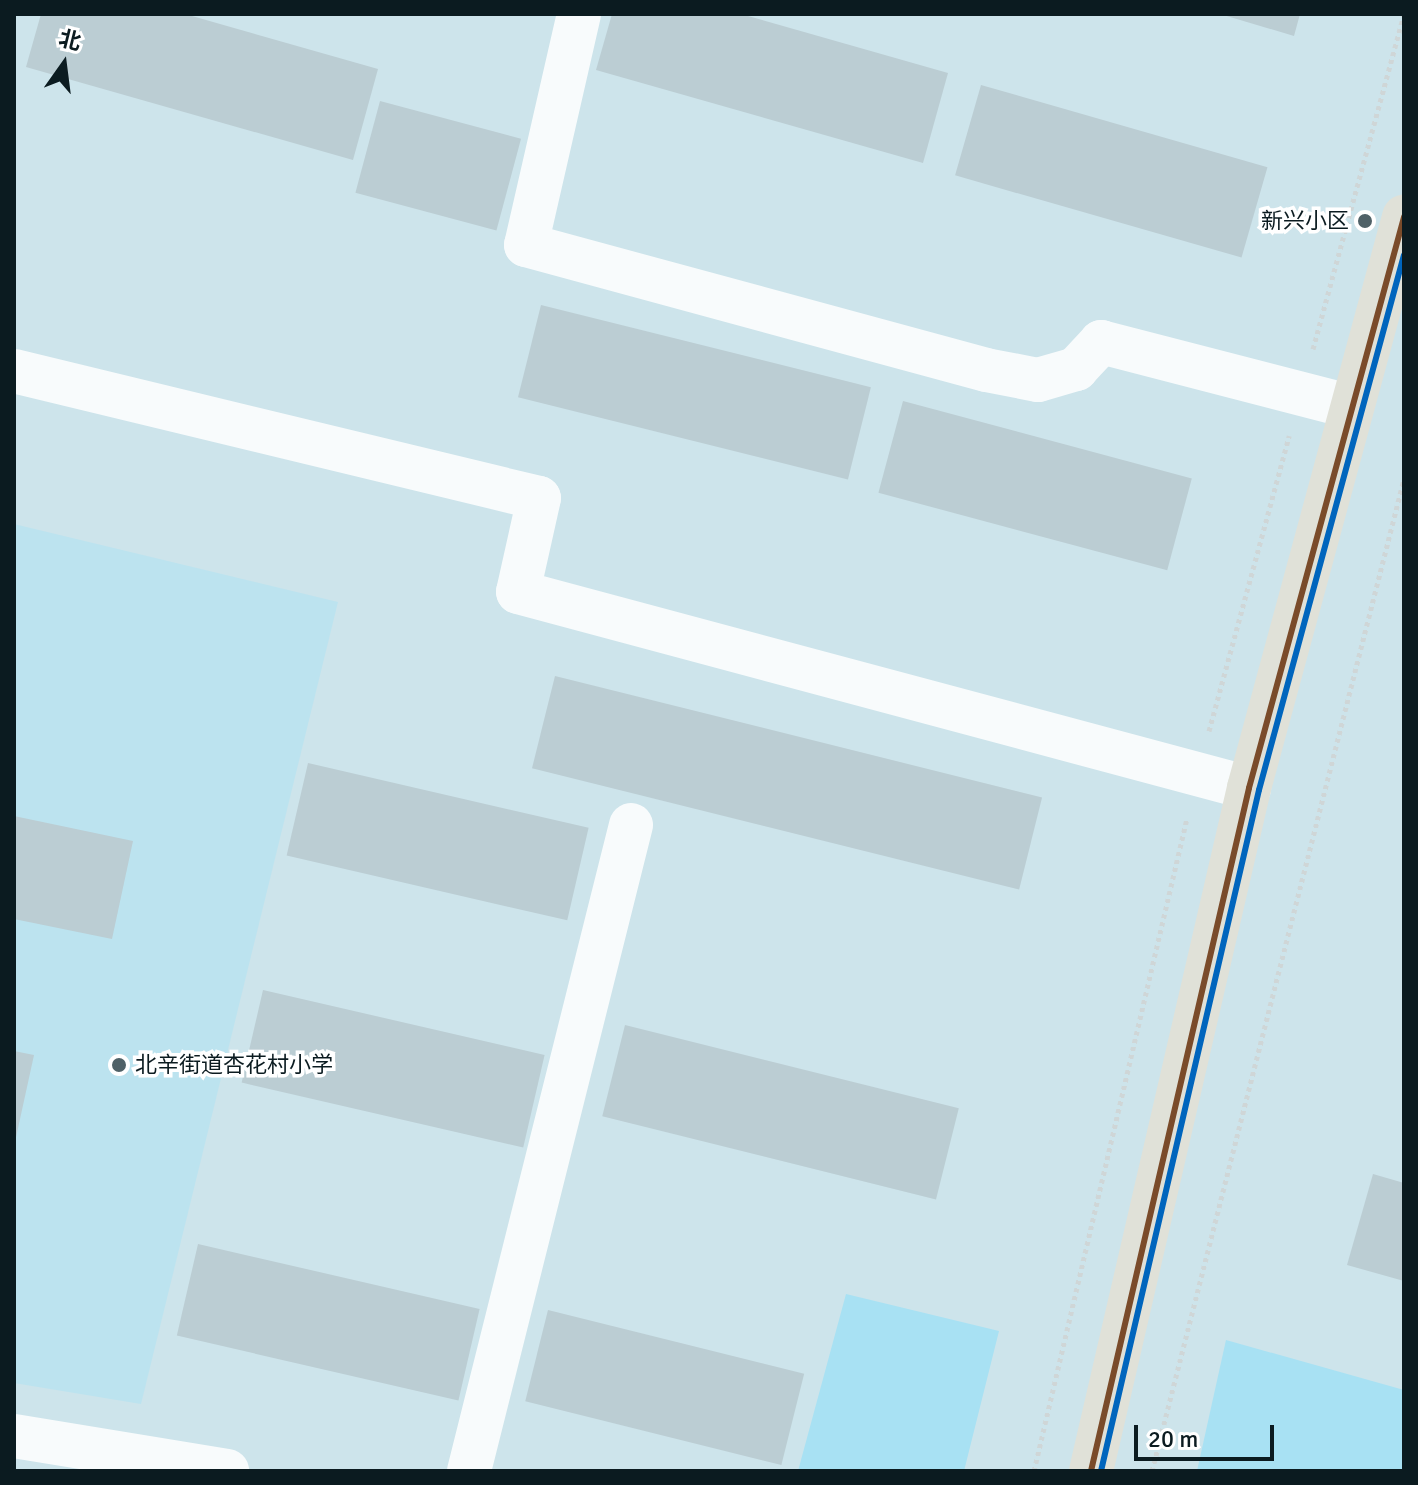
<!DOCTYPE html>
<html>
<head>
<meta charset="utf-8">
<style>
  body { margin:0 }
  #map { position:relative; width:1418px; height:1485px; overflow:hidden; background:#cde4eb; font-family:Signika,"Noto Sans SC",sans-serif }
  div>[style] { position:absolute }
  .built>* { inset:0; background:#bce3ef }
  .green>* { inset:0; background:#a8e1f3 }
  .building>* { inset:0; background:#bbcdd3; transform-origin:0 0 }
  .path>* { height:5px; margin-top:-2.5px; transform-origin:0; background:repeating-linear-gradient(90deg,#cfd6d7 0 4px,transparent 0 8px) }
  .minor>* { height:44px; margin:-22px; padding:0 22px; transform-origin:22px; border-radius:22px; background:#f8fbfc }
  .major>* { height:44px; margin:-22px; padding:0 22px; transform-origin:22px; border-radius:22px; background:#e0e1d8 }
  .bus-1>* { height:6px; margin:-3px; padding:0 3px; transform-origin:3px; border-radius:3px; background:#7a4b2a }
  .bus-2>* { height:6px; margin:-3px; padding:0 3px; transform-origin:3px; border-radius:3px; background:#0065bd }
  .dots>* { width:22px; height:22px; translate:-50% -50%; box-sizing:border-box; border:4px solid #fff; border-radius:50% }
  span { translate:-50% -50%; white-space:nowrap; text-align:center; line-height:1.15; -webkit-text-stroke:7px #fff; paint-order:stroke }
  .poi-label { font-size:22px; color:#0b1b20 }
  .right { translate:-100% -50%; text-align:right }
  .left { translate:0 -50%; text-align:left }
  .frame { position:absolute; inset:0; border:16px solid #0b1b20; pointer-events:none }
  .north { position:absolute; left:24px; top:24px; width:80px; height:80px; -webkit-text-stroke:6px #fff; paint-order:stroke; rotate:14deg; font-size:22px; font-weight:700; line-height:32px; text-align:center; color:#0b1b20 }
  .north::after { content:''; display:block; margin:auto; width:28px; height:36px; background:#0b1b20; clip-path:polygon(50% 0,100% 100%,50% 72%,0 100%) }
  .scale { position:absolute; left:1134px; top:1425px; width:140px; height:36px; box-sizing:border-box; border:4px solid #0b1b20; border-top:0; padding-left:10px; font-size:24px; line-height:28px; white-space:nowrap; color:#0b1b20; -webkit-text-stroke:6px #fff; paint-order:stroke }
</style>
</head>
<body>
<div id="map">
  <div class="built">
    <div style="clip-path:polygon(14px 524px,338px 602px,141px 1404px,14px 1383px)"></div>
  </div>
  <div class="green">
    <div style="clip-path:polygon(846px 1294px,999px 1331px,964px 1471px,798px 1471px)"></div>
    <div style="clip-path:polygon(1226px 1340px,1404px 1390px,1404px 1471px,1197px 1471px)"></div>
  </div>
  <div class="building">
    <div style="clip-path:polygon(41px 14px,185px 14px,378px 69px,353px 160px,26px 67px)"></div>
    <div style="clip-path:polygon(612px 14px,741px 14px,948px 73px,923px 163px,596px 70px)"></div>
    <div style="clip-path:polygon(1220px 14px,1300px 14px,1294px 36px)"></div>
    <div style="left:981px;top:85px;width:298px;height:94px;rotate:16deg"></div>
    <div style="left:380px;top:101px;width:146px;height:95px;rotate:15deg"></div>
    <div style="left:541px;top:305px;width:340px;height:95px;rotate:14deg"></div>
    <div style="left:903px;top:401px;width:299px;height:95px;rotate:15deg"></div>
    <div style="left:555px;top:676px;width:502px;height:95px;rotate:14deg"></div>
    <div style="left:308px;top:763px;width:288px;height:95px;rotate:13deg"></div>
    <div style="clip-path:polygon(14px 816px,133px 841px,112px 939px,14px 919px)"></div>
    <div style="left:263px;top:990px;width:289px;height:95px;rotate:13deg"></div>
    <div style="left:625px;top:1025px;width:344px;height:94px;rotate:14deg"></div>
    <div style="clip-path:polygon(14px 1051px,34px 1055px,15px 1142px,14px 1142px)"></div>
    <div style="clip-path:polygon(1373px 1174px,1404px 1183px,1404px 1281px,1347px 1265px)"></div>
    <div style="left:198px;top:1244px;width:289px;height:94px;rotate:13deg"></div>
    <div style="left:548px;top:1310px;width:264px;height:94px;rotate:14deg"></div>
  </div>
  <div class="path">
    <div style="left:1313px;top:349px;width:347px;rotate:-74.8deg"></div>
    <div style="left:1209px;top:731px;width:306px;rotate:-74.8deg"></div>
    <div style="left:1034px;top:1471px;width:671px;rotate:-76.81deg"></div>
    <div style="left:1152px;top:1471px;width:1024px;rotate:-75.75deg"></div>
  </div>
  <div class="minor">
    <div style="left:579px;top:14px;width:237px;rotate:102.9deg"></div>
    <div style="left:526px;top:245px;width:477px;rotate:15.2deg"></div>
    <div style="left:986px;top:370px;width:53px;rotate:10.9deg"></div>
    <div style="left:1038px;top:380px;width:40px;rotate:-16deg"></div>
    <div style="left:1076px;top:369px;width:37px;rotate:-47deg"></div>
    <div style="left:1101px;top:342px;width:259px;rotate:14.5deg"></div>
    <div style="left:14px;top:371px;width:540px;rotate:13.6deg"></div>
    <div style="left:539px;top:498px;width:96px;rotate:102.6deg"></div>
    <div style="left:518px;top:592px;width:757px;rotate:15.01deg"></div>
    <div style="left:14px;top:1436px;width:216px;rotate:9.3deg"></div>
    <div style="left:469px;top:1471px;width:666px;rotate:-75.92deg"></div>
  </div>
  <div class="major">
    <div style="left:1091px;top:1471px;width:701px;rotate:-76.97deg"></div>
    <div style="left:1249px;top:788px;width:592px;rotate:-74.81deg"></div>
  </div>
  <div class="bus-1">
    <div style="left:1091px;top:1471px;width:701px;rotate:-76.97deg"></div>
    <div style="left:1249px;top:788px;width:592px;rotate:-74.81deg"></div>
  </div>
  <div class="bus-2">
    <div style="left:1101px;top:1471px;width:699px;rotate:-76.94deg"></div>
    <div style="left:1259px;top:790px;width:554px;rotate:-74.84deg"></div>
  </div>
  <div class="dots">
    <div style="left:1365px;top:221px;background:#4f6167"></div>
    <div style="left:119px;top:1065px;background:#4f6167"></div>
  </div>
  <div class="poi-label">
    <span class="right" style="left:1349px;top:221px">新兴小区</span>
    <span class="left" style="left:135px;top:1065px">北辛街道杏花村小学</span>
  </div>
  <div class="frame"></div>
  <div class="north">北</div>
  <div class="scale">20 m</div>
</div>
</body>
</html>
